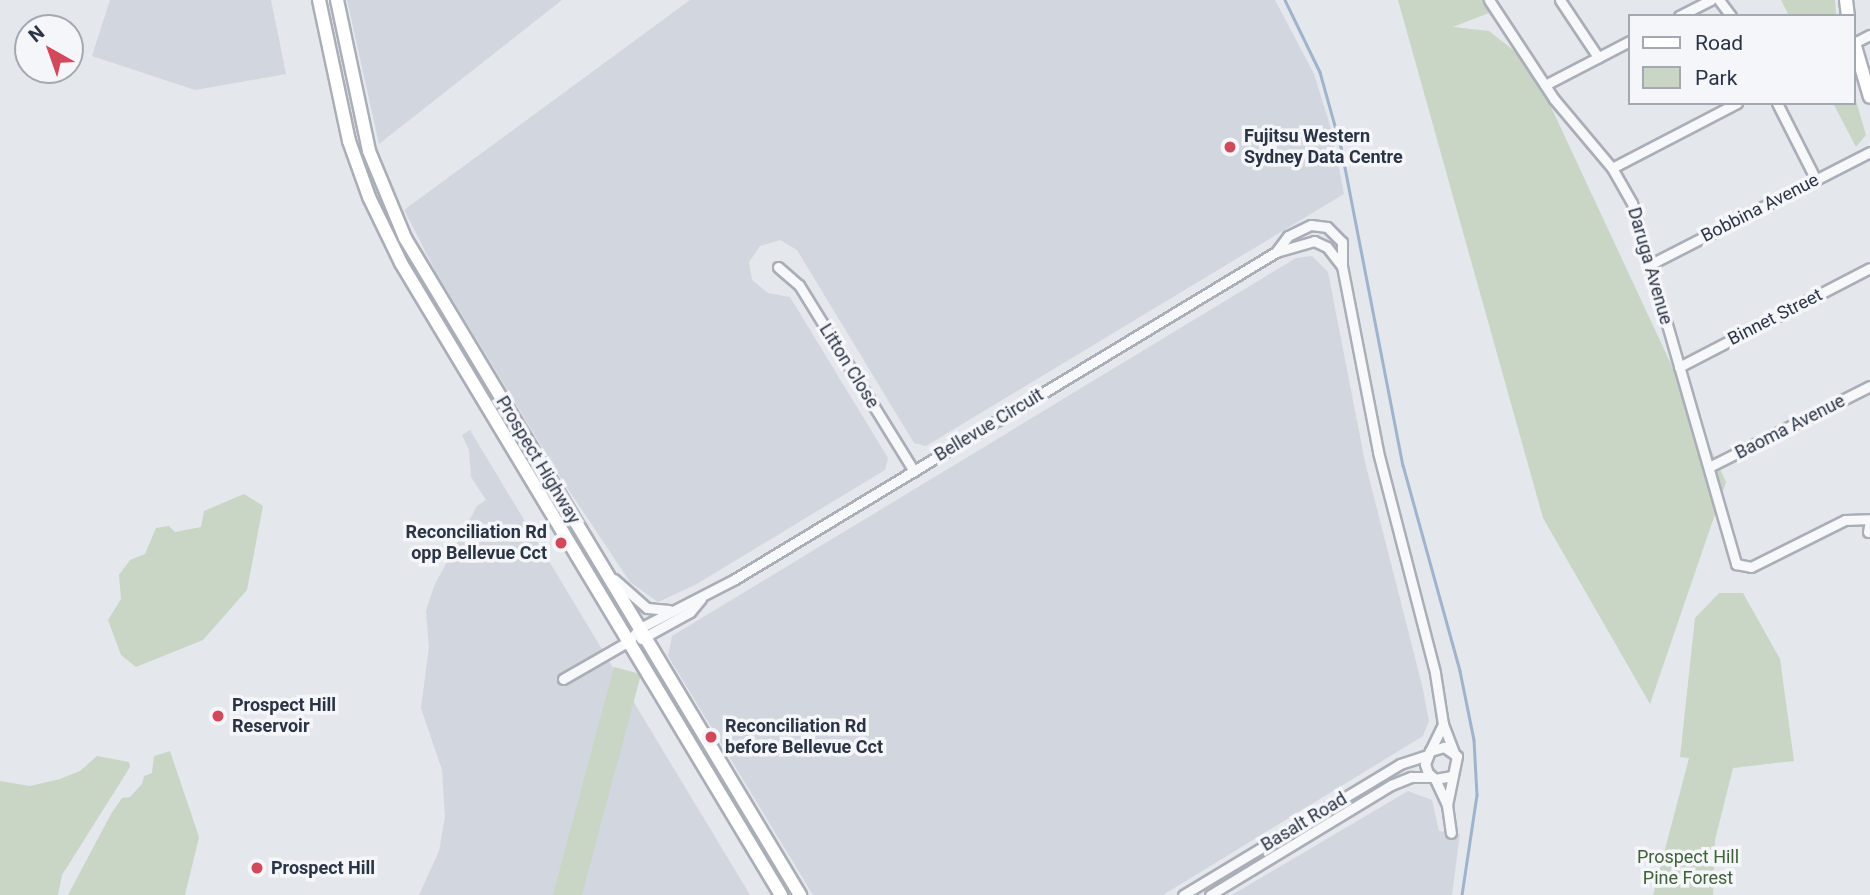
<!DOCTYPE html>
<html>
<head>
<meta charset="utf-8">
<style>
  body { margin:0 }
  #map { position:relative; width:1870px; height:895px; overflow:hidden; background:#e4e7ec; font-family:Roboto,sans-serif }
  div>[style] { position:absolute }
  .built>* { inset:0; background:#d2d6de }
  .green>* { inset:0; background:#c9d6c5; transform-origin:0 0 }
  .stream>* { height:2.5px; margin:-1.25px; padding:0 1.25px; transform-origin:1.25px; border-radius:1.25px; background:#9fb4cc }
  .roads { filter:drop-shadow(2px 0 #a9aeb7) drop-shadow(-2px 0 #a9aeb7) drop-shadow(0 2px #a9aeb7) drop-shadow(0 -2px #a9aeb7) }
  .street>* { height:9px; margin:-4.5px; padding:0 4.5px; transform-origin:4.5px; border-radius:4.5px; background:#f7f8fa }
  .secondary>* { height:12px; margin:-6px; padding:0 6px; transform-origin:6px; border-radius:6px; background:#fff }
  .dots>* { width:19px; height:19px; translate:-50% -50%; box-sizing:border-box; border:4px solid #f4f6f9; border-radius:50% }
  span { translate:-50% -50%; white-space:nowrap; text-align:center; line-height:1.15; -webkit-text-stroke:7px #f4f6f9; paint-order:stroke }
  .poi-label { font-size:18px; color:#2b3445; font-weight:700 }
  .left { translate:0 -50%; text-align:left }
  .right { translate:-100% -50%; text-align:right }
  .street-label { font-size:18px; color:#2b3445 }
  .park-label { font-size:18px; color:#3f6138 }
  .legend { position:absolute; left:1628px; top:14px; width:228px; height:91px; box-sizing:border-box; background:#f4f6f9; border:2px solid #a4a8b1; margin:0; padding:9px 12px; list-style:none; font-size:21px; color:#2b3445 }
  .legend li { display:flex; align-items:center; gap:14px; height:35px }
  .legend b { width:35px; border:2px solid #a4a8b1 }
  .north { position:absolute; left:14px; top:14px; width:70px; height:70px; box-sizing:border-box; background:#f4f6f9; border:2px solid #a4a8b1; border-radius:50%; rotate:320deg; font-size:19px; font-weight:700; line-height:28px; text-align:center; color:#2b3445 }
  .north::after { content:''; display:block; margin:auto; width:24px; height:32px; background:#d1495b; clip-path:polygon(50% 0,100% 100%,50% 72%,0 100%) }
</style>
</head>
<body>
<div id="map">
  <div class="built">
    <div style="clip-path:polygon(110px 0,271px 0,286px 74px,195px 90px,92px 56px)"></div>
    <div style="clip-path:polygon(347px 0,562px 0,379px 144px)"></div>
    <div style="clip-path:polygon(690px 0,1275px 0,1314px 74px,1332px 132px,1344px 194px,926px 446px,914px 443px,797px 250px,780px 240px,760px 246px,749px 262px,752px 280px,768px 293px,790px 297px,888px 458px,885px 470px,695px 585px,658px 602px,630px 582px,562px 480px,437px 274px,404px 210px)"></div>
    <div style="clip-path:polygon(1312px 256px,1328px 272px,1365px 462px,1422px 685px,1429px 721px,1423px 736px,1163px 895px,813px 895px,668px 656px,672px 636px,1296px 258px)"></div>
    <div style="clip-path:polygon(470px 430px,750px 895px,419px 895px,439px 851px,445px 817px,442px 770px,421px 708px,429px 647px,426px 611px,434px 586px,477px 506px,486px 500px,471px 477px,469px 450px,462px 435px)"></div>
    <div style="clip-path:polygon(1408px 791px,1432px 800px,1439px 831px,1460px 834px,1452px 895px,1232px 895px)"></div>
  </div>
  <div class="green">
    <div style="clip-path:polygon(1398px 0,1483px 0,1489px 13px,1453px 27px,1489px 31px,1531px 64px,1726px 482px,1650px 704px,1543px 518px)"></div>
    <div style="clip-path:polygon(1781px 0,1835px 0,1836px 16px,1789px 16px)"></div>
    <div style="clip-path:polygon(1854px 94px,1866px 135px,1856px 147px,1833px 103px,1854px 103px)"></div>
    <div style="clip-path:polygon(244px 494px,263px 506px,247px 590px,203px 640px,136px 667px,121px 655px,108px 620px,121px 599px,119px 575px,130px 560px,145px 554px,156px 528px,169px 526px,175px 532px,201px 527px,204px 511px)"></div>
    <div style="clip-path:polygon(1719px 593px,1743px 593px,1780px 659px,1794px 761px,1733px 768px,1715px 840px,1713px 895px,1653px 895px,1689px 758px,1680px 757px,1695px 618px)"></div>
    <div style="left:614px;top:667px;width:28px;height:266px;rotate:15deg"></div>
    <div style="clip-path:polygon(170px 751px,199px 837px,185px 895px,68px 895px,111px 814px,122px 798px,130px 797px,142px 784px,144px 776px,152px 773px,154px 756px)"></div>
    <div style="clip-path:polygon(97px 756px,129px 762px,130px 767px,62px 875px,58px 895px,0 895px,0 781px,30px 786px,60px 779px,80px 771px)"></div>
  </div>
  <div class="stream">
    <div style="left:1285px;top:0;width:80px;rotate:64.1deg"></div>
    <div style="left:1320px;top:72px;width:78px;rotate:74.4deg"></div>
    <div style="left:1341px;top:147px;width:324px;rotate:79deg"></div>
    <div style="left:1403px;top:465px;width:214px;rotate:74.5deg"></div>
    <div style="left:1460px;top:671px;width:70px;rotate:78.5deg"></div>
    <div style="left:1474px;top:740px;width:55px;rotate:86.9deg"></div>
    <div style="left:1477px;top:795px;width:101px;rotate:98.5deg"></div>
  </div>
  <div class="roads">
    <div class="street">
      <div style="left:1489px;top:0;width:118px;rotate:56.7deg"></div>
      <div style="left:1554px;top:99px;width:90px;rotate:50deg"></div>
      <div style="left:1612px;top:168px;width:40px;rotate:60.3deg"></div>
      <div style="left:1632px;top:203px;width:376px;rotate:73.9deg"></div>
      <div style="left:1736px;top:564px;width:15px;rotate:11deg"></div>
      <div style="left:1751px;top:567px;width:105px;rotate:-26.6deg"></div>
      <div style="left:1845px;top:520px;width:25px;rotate:-2deg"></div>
      <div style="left:1560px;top:0;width:69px;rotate:56.3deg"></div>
      <div style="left:1719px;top:0;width:20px;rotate:53deg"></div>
      <div style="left:1679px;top:16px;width:36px;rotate:-27deg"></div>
      <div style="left:1854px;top:43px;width:18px;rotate:-27deg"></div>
      <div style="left:1545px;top:85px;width:96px;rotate:-27.4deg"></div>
      <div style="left:1777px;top:103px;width:86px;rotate:63.1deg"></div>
      <div style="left:1612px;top:168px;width:141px;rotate:-27.5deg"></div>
      <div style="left:1276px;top:252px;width:20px;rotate:-53deg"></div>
      <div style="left:1288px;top:236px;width:25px;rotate:-26deg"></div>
      <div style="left:1311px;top:225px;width:16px;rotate:7deg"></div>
      <div style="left:1327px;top:227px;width:21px;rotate:45deg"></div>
      <div style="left:1342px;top:242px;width:24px;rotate:90deg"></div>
      <div style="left:1342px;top:266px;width:189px;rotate:79deg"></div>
      <div style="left:1378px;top:452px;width:228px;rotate:75.5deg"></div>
      <div style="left:1435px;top:673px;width:52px;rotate:81.1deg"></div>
      <div style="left:1443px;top:724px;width:30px;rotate:69deg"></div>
      <div style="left:1651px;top:264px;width:246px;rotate:-27.1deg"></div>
      <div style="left:778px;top:267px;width:28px;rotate:41deg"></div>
      <div style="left:799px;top:285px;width:219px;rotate:58.3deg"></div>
      <div style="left:1679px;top:367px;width:215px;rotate:-27.4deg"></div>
      <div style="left:1709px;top:467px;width:180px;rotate:-26.7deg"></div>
      <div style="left:1868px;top:532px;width:11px;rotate:-80deg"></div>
      <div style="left:614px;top:579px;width:44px;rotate:41.3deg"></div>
      <div style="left:647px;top:608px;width:22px;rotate:5deg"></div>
      <div style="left:641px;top:639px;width:56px;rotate:-28.9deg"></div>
      <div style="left:690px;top:612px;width:17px;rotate:-50deg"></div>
      <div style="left:563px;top:679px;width:76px;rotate:-29.9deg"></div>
      <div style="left:629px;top:641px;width:17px;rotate:-50deg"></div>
      <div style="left:640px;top:628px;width:107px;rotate:-27.3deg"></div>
      <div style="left:735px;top:579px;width:632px;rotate:-31.15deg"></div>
      <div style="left:1276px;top:252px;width:40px;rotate:-16deg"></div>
      <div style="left:1314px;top:241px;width:14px;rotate:25deg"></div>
      <div style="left:1327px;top:247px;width:24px;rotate:52deg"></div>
      <div style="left:1430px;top:751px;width:30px;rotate:-64deg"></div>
      <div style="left:1435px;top:779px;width:29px;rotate:65deg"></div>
      <div style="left:1447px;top:805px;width:28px;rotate:82deg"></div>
      <div style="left:1447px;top:805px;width:50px;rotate:-78.5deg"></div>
      <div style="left:1457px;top:756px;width:16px;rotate:-145deg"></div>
      <div style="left:1444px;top:747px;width:15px;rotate:164deg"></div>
      <div style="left:1430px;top:751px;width:14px;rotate:111deg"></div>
      <div style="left:1425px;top:764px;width:9px;rotate:72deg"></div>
      <div style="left:1428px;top:773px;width:9px;rotate:41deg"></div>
      <div style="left:1435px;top:779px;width:17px;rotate:-10deg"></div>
      <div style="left:1183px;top:895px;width:253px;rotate:-31.1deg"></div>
      <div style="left:1400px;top:764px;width:28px;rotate:-18deg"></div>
      <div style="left:1210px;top:895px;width:212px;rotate:-31.3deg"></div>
      <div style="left:1391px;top:785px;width:22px;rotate:-22deg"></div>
      <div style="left:1411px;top:777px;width:21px"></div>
    </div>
    <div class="secondary">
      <div style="left:319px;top:0;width:144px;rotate:78deg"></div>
      <div style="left:349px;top:141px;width:59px;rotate:70.3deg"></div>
      <div style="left:369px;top:197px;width:73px;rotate:64.1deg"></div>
      <div style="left:401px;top:263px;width:737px;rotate:58.98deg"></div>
      <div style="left:337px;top:0;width:154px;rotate:78deg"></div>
      <div style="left:369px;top:151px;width:94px;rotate:67.5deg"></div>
      <div style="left:405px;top:238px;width:767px;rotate:58.98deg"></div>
      <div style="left:1846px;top:0;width:16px;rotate:83deg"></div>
      <div style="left:1854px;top:43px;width:56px;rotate:73.5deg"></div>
    </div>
  </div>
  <div class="dots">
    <div style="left:1230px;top:147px;background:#d1495b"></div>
    <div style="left:561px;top:543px;background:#d1495b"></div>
    <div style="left:218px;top:716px;background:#d1495b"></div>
    <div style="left:711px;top:737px;background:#d1495b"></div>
    <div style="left:257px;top:868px;background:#d1495b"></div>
  </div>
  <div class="poi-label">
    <span class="left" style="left:1244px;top:147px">Fujitsu Western<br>Sydney Data Centre</span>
    <span class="right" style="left:547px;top:543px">Reconciliation Rd<br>opp Bellevue Cct</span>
    <span class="left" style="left:232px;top:716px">Prospect Hill<br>Reservoir</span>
    <span class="left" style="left:725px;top:737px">Reconciliation Rd<br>before Bellevue Cct</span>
    <span class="left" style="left:271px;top:868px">Prospect Hill</span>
  </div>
  <div class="street-label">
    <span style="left:1760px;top:208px;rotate:-27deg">Bobbina Avenue</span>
    <span style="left:1650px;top:266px;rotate:74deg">Daruga Avenue</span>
    <span style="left:1775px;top:317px;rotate:-27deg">Binnet Street</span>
    <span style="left:849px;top:366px;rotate:58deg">Litton Close</span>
    <span style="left:989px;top:425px;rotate:-31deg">Bellevue Circuit</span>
    <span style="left:1790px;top:427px;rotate:-27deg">Baoma Avenue</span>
    <span style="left:538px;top:460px;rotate:59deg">Prospect Highway</span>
    <span style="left:1304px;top:822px;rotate:-31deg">Basalt Road</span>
  </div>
  <div class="park-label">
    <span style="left:1688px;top:868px">Prospect Hill<br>Pine Forest</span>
  </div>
  <ul class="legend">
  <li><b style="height:9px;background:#fff"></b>Road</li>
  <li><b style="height:19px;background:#c9d6c5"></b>Park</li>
  </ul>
  <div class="north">N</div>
</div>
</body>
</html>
